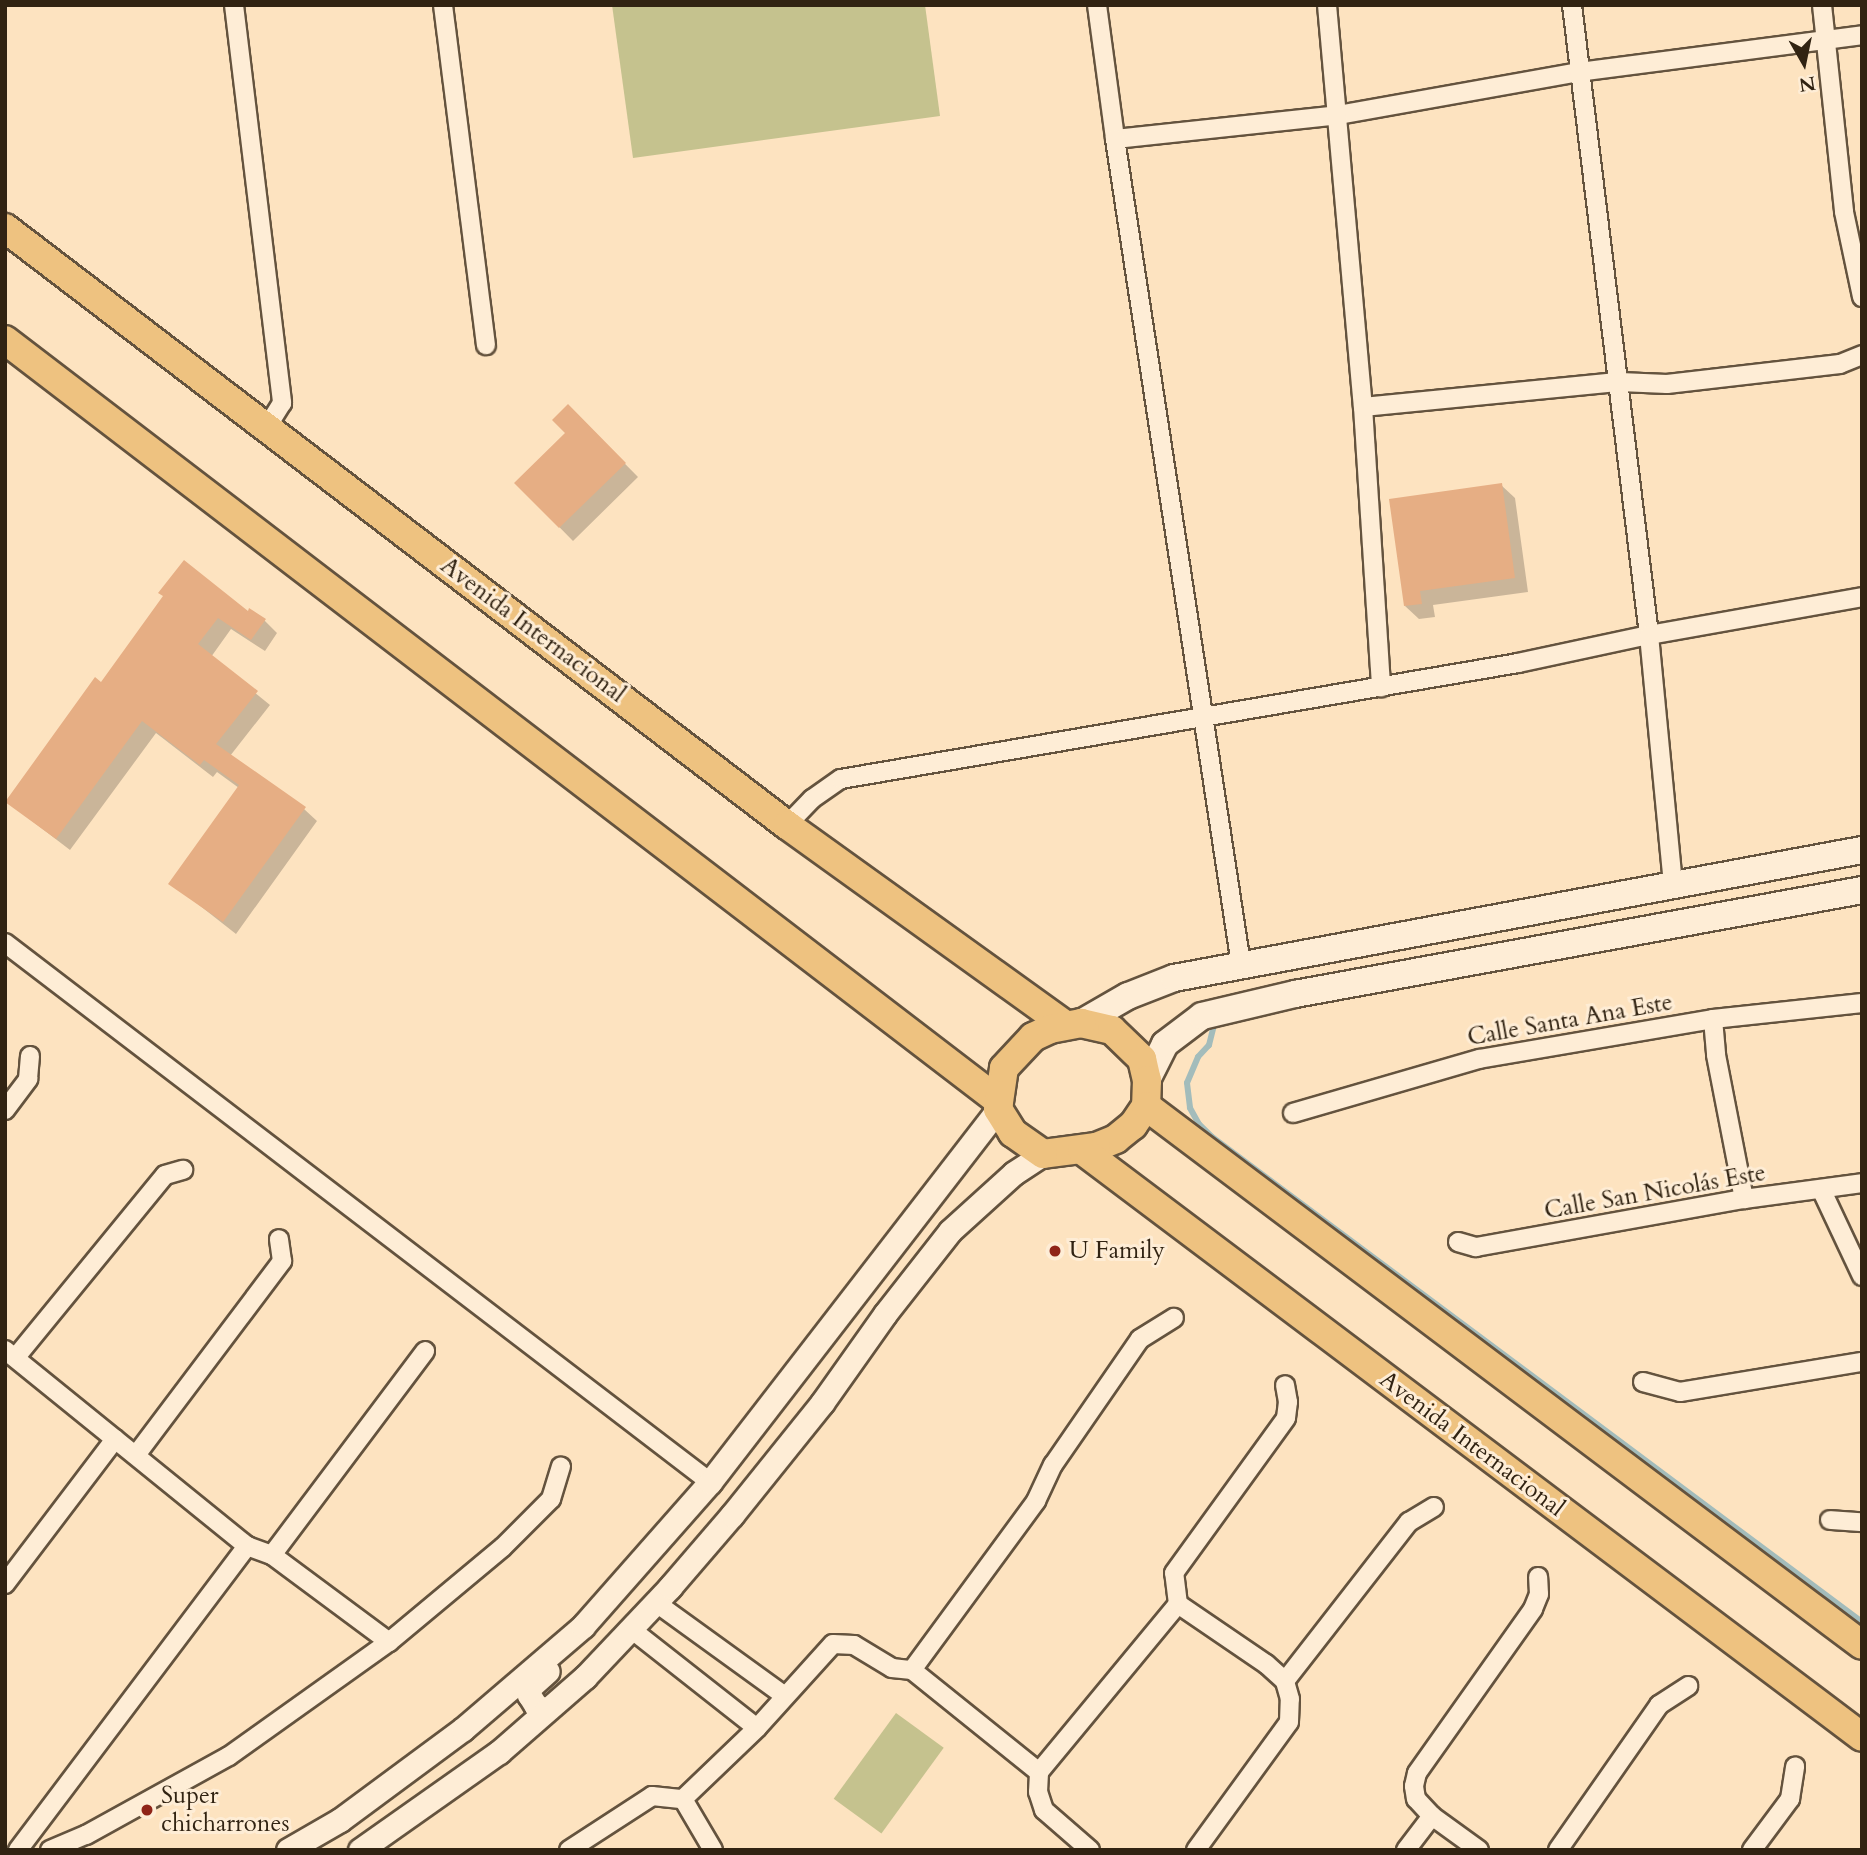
<!DOCTYPE html>
<html>
<head>
<meta charset="utf-8">
<style>
  body { margin:0 }
  #map { position:relative; width:1867px; height:1855px; overflow:hidden; background:#fde3c0; font-family:Cardo,serif }
  div>[style] { position:absolute }
  .green>* { inset:0; background:#c5c28e; transform-origin:0 0 }
  .shadow>* { inset:0; background:#0003 }
  .stream>* { height:6px; margin:-3px; padding:0 3px; transform-origin:3px; border-radius:3px; background:#a3bcbb }
  .building>* { inset:0; background:#e6ae84 }
  .roads { filter:drop-shadow(2px 0 #64533e) drop-shadow(-2px 0 #64533e) drop-shadow(0 2px #64533e) drop-shadow(0 -2px #64533e) }
  .minor>* { height:18px; margin:-9px; padding:0 9px; transform-origin:9px; border-radius:9px; background:#feedd6 }
  .tertiary>* { height:23px; margin:-11.5px; padding:0 11.5px; transform-origin:11.5px; border-radius:11.5px; background:#feedd6 }
  .secondary>* { height:26px; margin:-13px; padding:0 13px; transform-origin:13px; border-radius:13px; background:#feedd6 }
  .primary>* { height:28px; margin:-14px; padding:0 14px; transform-origin:14px; border-radius:14px; background:#eec280 }
  .dots>* { width:19px; height:19px; translate:-50% -50%; box-sizing:border-box; border:4px solid #feedd6; border-radius:50% }
  span { translate:-50% -50%; white-space:nowrap; text-align:center; line-height:1.15; -webkit-text-stroke:6px #feedd6; paint-order:stroke }
  .street-label { font-size:24px; color:#312312 }
  .poi-label { font-size:24px; color:#312312 }
  .left { translate:0 -50%; text-align:left }
  .frame { position:absolute; inset:0; border:7px solid #312312; pointer-events:none }
  .north { position:absolute; left:1769px; top:28px; width:70px; height:70px; -webkit-text-stroke:5px #feedd6; paint-order:stroke; rotate:171deg; font-size:19px; font-weight:700; line-height:28px; text-align:center; color:#312312 }
  .north::after { content:''; display:block; margin:auto; width:24px; height:32px; background:#312312; clip-path:polygon(50% 0,100% 100%,50% 72%,0 100%) }
</style>
</head>
<body>
<div id="map">
  <div class="green">
    <div style="clip-path:polygon(612px 5px,925px 5px,940px 116px,633px 158px)"></div>
    <div style="left:896px;top:1713px;width:59px;height:106px;rotate:36deg"></div>
  </div>
  <div class="shadow">
    <div style="clip-path:polygon(568px 406px,638px 477px,573px 541px,516px 483px,567px 434px)"></div>
    <div style="clip-path:polygon(1501px 485px,1515px 498px,1528px 592px,1433px 605px,1435px 617px,1419px 619px,1405px 606px)"></div>
    <div style="clip-path:polygon(165px 597px,248px 614px,264px 620px,277px 633px,265px 651px,231px 629px,211px 657px,270px 705px,230px 756px,304px 809px,317px 821px,236px 934px,171px 883px,239px 788px,217px 772px,213px 777px,156px 733px,70px 850px,6px 801px,101px 684px)"></div>
  </div>
  <div class="stream">
    <div style="left:1214px;top:1025px;width:21px;rotate:104deg"></div>
    <div style="left:1209px;top:1045px;width:16px;rotate:133deg"></div>
    <div style="left:1198px;top:1057px;width:28px;rotate:113deg"></div>
    <div style="left:1187px;top:1083px;width:25px;rotate:83deg"></div>
    <div style="left:1190px;top:1108px;width:18px;rotate:61deg"></div>
    <div style="left:1199px;top:1124px;width:18px;rotate:45deg"></div>
    <div style="left:1212px;top:1137px;width:811px;rotate:36.73deg"></div>
  </div>
  <div class="building">
    <div style="clip-path:polygon(568px 404px,626px 463px,559px 528px,514px 483px,565px 433px,552px 420px)"></div>
    <div style="clip-path:polygon(1502px 483px,1515px 578px,1420px 591px,1422px 604px,1404px 606px,1389px 499px)"></div>
    <div style="clip-path:polygon(184px 560px,248px 611px,249px 608px,266px 619px,251px 640px,218px 618px,198px 644px,258px 691px,216px 744px,306px 807px,223px 922px,168px 884px,239px 785px,204px 760px,200px 765px,142px 721px,56px 839px,5px 802px,95px 677px,101px 682px,163px 596px,158px 593px)"></div>
  </div>
  <div class="roads">
    <div class="minor">
      <div style="left:234px;top:5px;width:401px;rotate:83.1deg"></div>
      <div style="left:282px;top:403px;width:28px;rotate:122deg"></div>
      <div style="left:443px;top:5px;width:343px;rotate:82.8deg"></div>
      <div style="left:1097px;top:5px;width:135px;rotate:82.3deg"></div>
      <div style="left:1115px;top:139px;width:224px;rotate:-6.1deg"></div>
      <div style="left:1338px;top:115px;width:245px;rotate:-10.1deg"></div>
      <div style="left:1579px;top:72px;width:285px;rotate:-7.4deg"></div>
      <div style="left:1327px;top:5px;width:404px;rotate:84.9deg"></div>
      <div style="left:1363px;top:407px;width:281px;rotate:86.3deg"></div>
      <div style="left:1572px;top:5px;width:635px;rotate:83.03deg"></div>
      <div style="left:1649px;top:635px;width:252px;rotate:84.5deg"></div>
      <div style="left:1822px;top:5px;width:208px;rotate:83.9deg"></div>
      <div style="left:1844px;top:212px;width:87px;rotate:78deg"></div>
      <div style="left:1115px;top:139px;width:835px;rotate:81.32deg"></div>
      <div style="left:1363px;top:407px;width:258px;rotate:-5.6deg"></div>
      <div style="left:1620px;top:382px;width:47px;rotate:2.4deg"></div>
      <div style="left:1667px;top:384px;width:174px;rotate:-6.6deg"></div>
      <div style="left:1840px;top:364px;width:24px;rotate:-22deg"></div>
      <div style="left:787px;top:825px;width:36px;rotate:-46deg"></div>
      <div style="left:812px;top:799px;width:35px;rotate:-35deg"></div>
      <div style="left:841px;top:779px;width:687px;rotate:-9.72deg"></div>
      <div style="left:1518px;top:663px;width:134px;rotate:-12.1deg"></div>
      <div style="left:1649px;top:635px;width:216px;rotate:-10.1deg"></div>
      <div style="left:5px;top:943px;width:887px;rotate:37.4deg"></div>
      <div style="left:1713px;top:1019px;width:36px;rotate:85deg"></div>
      <div style="left:1716px;top:1055px;width:147px;rotate:79deg"></div>
      <div style="left:5px;top:1110px;width:39px;rotate:-53deg"></div>
      <div style="left:28px;top:1079px;width:23px;rotate:-85deg"></div>
      <div style="left:1293px;top:1113px;width:194px;rotate:-16.2deg"></div>
      <div style="left:1479px;top:1059px;width:237px;rotate:-9.7deg"></div>
      <div style="left:1713px;top:1019px;width:150px;rotate:-6.1deg"></div>
      <div style="left:1822px;top:1191px;width:94px;rotate:64.8deg"></div>
      <div style="left:1458px;top:1242px;width:19px;rotate:16deg"></div>
      <div style="left:1476px;top:1247px;width:272px;rotate:-10.2deg"></div>
      <div style="left:1744px;top:1199px;width:119px;rotate:-7.7deg"></div>
      <div style="left:5px;top:1350px;width:311px;rotate:39deg"></div>
      <div style="left:247px;top:1546px;width:27px;rotate:20deg"></div>
      <div style="left:272px;top:1555px;width:146px;rotate:36.6deg"></div>
      <div style="left:16px;top:1357px;width:235px;rotate:-50.7deg"></div>
      <div style="left:165px;top:1175px;width:19px;rotate:-16deg"></div>
      <div style="left:1643px;top:1382px;width:38px;rotate:15deg"></div>
      <div style="left:1680px;top:1392px;width:184px;rotate:-9.4deg"></div>
      <div style="left:136px;top:1455px;width:243px;rotate:-53deg"></div>
      <div style="left:282px;top:1261px;width:22px;rotate:-98deg"></div>
      <div style="left:1830px;top:1520px;width:32px;rotate:4deg"></div>
      <div style="left:272px;top:1555px;width:255px;rotate:-53.1deg"></div>
      <div style="left:5px;top:1584px;width:182px;rotate:-52.8deg"></div>
      <div style="left:655px;top:1602px;width:160px;rotate:35.9deg"></div>
      <div style="left:631px;top:1629px;width:160px;rotate:38.2deg"></div>
      <div style="left:912px;top:1670px;width:210px;rotate:-53.7deg"></div>
      <div style="left:1036px;top:1501px;width:40px;rotate:-65deg"></div>
      <div style="left:1053px;top:1465px;width:153px;rotate:-55.4deg"></div>
      <div style="left:1140px;top:1339px;width:40px;rotate:-32deg"></div>
      <div style="left:1285px;top:1681px;width:202px;rotate:-52.1deg"></div>
      <div style="left:1409px;top:1522px;width:29px;rotate:-31deg"></div>
      <div style="left:683px;top:1799px;width:59px;rotate:59.5deg"></div>
      <div style="left:18px;top:1850px;width:381px;rotate:-53deg"></div>
      <div style="left:50px;top:1850px;width:39px;rotate:-23deg"></div>
      <div style="left:86px;top:1835px;width:163px;rotate:-28.9deg"></div>
      <div style="left:229px;top:1756px;width:196px;rotate:-35.5deg"></div>
      <div style="left:389px;top:1642px;width:148px;rotate:-39.8deg"></div>
      <div style="left:503px;top:1547px;width:68px;rotate:-45deg"></div>
      <div style="left:551px;top:1499px;width:34px;rotate:-73deg"></div>
      <div style="left:569px;top:1850px;width:99px;rotate:-33deg"></div>
      <div style="left:652px;top:1796px;width:31px;rotate:6deg"></div>
      <div style="left:683px;top:1799px;width:103px;rotate:-43.8deg"></div>
      <div style="left:757px;top:1728px;width:113px;rotate:-47.9deg"></div>
      <div style="left:833px;top:1644px;width:21px;rotate:3deg"></div>
      <div style="left:854px;top:1645px;width:44px;rotate:31.2deg"></div>
      <div style="left:892px;top:1668px;width:20px;rotate:6deg"></div>
      <div style="left:912px;top:1670px;width:163px;rotate:38.8deg"></div>
      <div style="left:1090px;top:1850px;width:61px;rotate:-139deg"></div>
      <div style="left:1044px;top:1810px;width:19px;rotate:-108deg"></div>
      <div style="left:1038px;top:1792px;width:20px;rotate:-87deg"></div>
      <div style="left:1039px;top:1772px;width:218px;rotate:-50.4deg"></div>
      <div style="left:1196px;top:1850px;width:158px;rotate:-54deg"></div>
      <div style="left:1289px;top:1722px;width:23px;rotate:-88deg"></div>
      <div style="left:1290px;top:1699px;width:19px;rotate:-106deg"></div>
      <div style="left:1285px;top:1681px;width:25px;rotate:-138deg"></div>
      <div style="left:1266px;top:1664px;width:107px;rotate:-145.7deg"></div>
      <div style="left:1178px;top:1604px;width:31px;rotate:-97deg"></div>
      <div style="left:1174px;top:1573px;width:191px;rotate:-54.1deg"></div>
      <div style="left:1286px;top:1418px;width:16px;rotate:-83deg"></div>
      <div style="left:1288px;top:1402px;width:17px;rotate:-100deg"></div>
      <div style="left:1406px;top:1850px;width:43px;rotate:-52.6deg"></div>
      <div style="left:1479px;top:1850px;width:58px;rotate:-144.1deg"></div>
      <div style="left:1432px;top:1816px;width:23px;rotate:-133deg"></div>
      <div style="left:1416px;top:1799px;width:13px;rotate:-99deg"></div>
      <div style="left:1414px;top:1786px;width:13px;rotate:-77deg"></div>
      <div style="left:1417px;top:1773px;width:201px;rotate:-54.7deg"></div>
      <div style="left:1533px;top:1609px;width:16px;rotate:-68deg"></div>
      <div style="left:1539px;top:1594px;width:17px;rotate:-93deg"></div>
      <div style="left:1558px;top:1850px;width:177px;rotate:-55.1deg"></div>
      <div style="left:1659px;top:1705px;width:35px;rotate:-33deg"></div>
      <div style="left:1752px;top:1850px;width:64px;rotate:-53.3deg"></div>
      <div style="left:1790px;top:1799px;width:33px;rotate:-81deg"></div>
    </div>
    <div class="tertiary">
      <div style="left:546px;top:1710px;width:11px;rotate:-158deg"></div>
      <div style="left:536px;top:1706px;width:13px;rotate:-122deg"></div>
      <div style="left:529px;top:1695px;width:7px;rotate:-90deg"></div>
      <div style="left:529px;top:1688px;width:25px;rotate:-42deg"></div>
      <div style="left:288px;top:1850px;width:60px;rotate:-30deg"></div>
      <div style="left:340px;top:1820px;width:153px;rotate:-36.5deg"></div>
      <div style="left:463px;top:1729px;width:158px;rotate:-40.6deg"></div>
      <div style="left:583px;top:1626px;width:192px;rotate:-48.6deg"></div>
      <div style="left:710px;top:1482px;width:471px;rotate:-52.3deg"></div>
      <div style="left:360px;top:1850px;width:170px;rotate:-35.2deg"></div>
      <div style="left:499px;top:1752px;width:114px;rotate:-41.1deg"></div>
      <div style="left:585px;top:1677px;width:124px;rotate:-46.6deg"></div>
      <div style="left:670px;top:1587px;width:95px;rotate:-49.3deg"></div>
      <div style="left:732px;top:1515px;width:144px;rotate:-51.2deg"></div>
      <div style="left:822px;top:1403px;width:109px;rotate:-54.7deg"></div>
      <div style="left:885px;top:1314px;width:105px;rotate:-51.9deg"></div>
      <div style="left:950px;top:1231px;width:86px;rotate:-42.2deg"></div>
      <div style="left:1014px;top:1173px;width:35px;rotate:-33deg"></div>
    </div>
    <div class="secondary">
      <div style="left:1081px;top:1023px;width:54px;rotate:-29.9deg"></div>
      <div style="left:1128px;top:996px;width:49px;rotate:-21.4deg"></div>
      <div style="left:1174px;top:978px;width:700px;rotate:-10.54deg"></div>
      <div style="left:1147px;top:1080px;width:40px;rotate:-63.4deg"></div>
      <div style="left:1165px;top:1044px;width:46px;rotate:-37.1deg"></div>
      <div style="left:1202px;top:1016px;width:96px;rotate:-13.3deg"></div>
      <div style="left:1295px;top:994px;width:576px;rotate:-10.39deg"></div>
    </div>
    <div class="primary">
      <div style="left:5px;top:228px;width:984px;rotate:37.36deg"></div>
      <div style="left:787px;top:825px;width:342px;rotate:35.7deg"></div>
      <div style="left:5px;top:340px;width:1252px;rotate:37.44deg"></div>
      <div style="left:1081px;top:1023px;width:32px;rotate:13deg"></div>
      <div style="left:1112px;top:1030px;width:42px;rotate:44deg"></div>
      <div style="left:1142px;top:1059px;width:22px;rotate:77deg"></div>
      <div style="left:1147px;top:1080px;width:26px;rotate:92deg"></div>
      <div style="left:1146px;top:1106px;width:23px;rotate:124deg"></div>
      <div style="left:1133px;top:1125px;width:22px;rotate:141deg"></div>
      <div style="left:1116px;top:1139px;width:22px;rotate:158deg"></div>
      <div style="left:1096px;top:1147px;width:53px;rotate:172.5deg"></div>
      <div style="left:1043px;top:1154px;width:37px;rotate:-145deg"></div>
      <div style="left:1013px;top:1133px;width:28px;rotate:-122deg"></div>
      <div style="left:998px;top:1109px;width:41px;rotate:-81.7deg"></div>
      <div style="left:1004px;top:1068px;width:42px;rotate:-46.9deg"></div>
      <div style="left:1033px;top:1037px;width:19px;rotate:-25deg"></div>
      <div style="left:1050px;top:1029px;width:32px;rotate:-11deg"></div>
      <div style="left:1146px;top:1106px;width:896px;rotate:36.97deg"></div>
      <div style="left:1082px;top:1150px;width:976px;rotate:36.96deg"></div>
    </div>
  </div>
  <div class="dots">
    <div style="left:1055px;top:1251px;background:#8f2418"></div>
    <div style="left:147px;top:1810px;background:#8f2418"></div>
  </div>
  <div class="street-label">
    <span style="left:533px;top:630px;rotate:37deg">Avenida Internacional</span>
    <span style="left:1570px;top:1020px;rotate:-10deg">Calle Santa Ana Este</span>
    <span style="left:1655px;top:1192px;rotate:-10deg">Calle San Nicolás Este</span>
    <span style="left:1472px;top:1444px;rotate:37deg">Avenida Internacional</span>
  </div>
  <div class="poi-label">
    <span class="left" style="left:1069px;top:1251px">U Family</span>
    <span class="left" style="left:161px;top:1810px">Super<br>chicharrones</span>
  </div>
  <div class="frame"></div>
  <div class="north">N</div>
</div>
</body>
</html>
